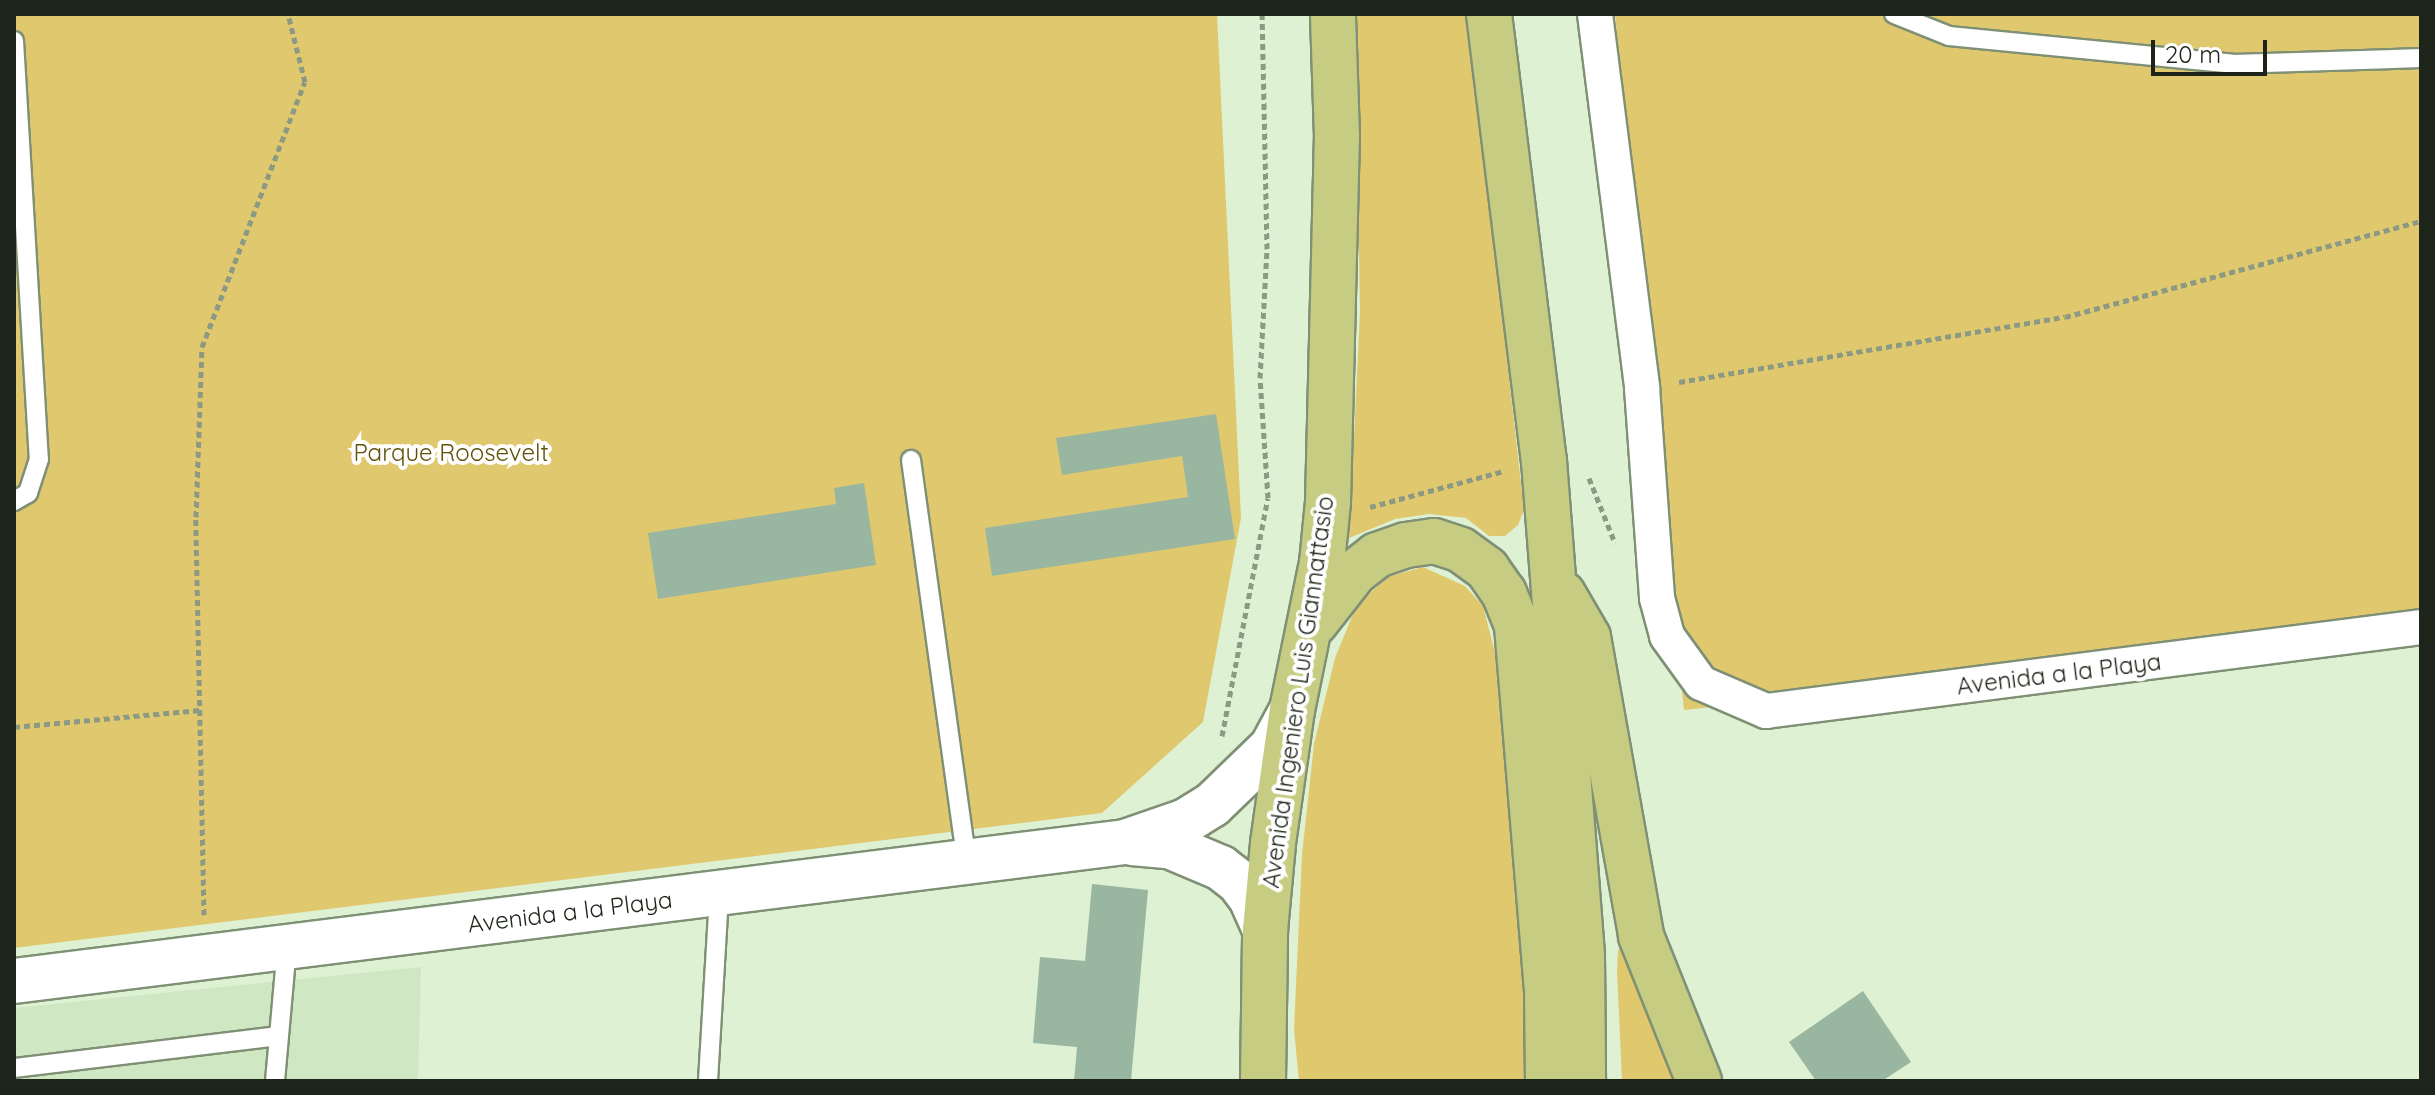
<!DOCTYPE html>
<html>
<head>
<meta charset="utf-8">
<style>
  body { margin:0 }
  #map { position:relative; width:2435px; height:1095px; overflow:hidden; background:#def1d3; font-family:Quicksand,sans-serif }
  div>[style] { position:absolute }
  .built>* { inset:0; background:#d0e7c3 }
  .green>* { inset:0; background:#e0c86f }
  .building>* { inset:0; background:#99b6a1 }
  .path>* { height:5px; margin-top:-2.5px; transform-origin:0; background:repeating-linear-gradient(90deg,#8c9a84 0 6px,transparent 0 10px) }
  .roads { filter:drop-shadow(2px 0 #7f9075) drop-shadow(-2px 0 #7f9075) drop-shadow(0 2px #7f9075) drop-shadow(0 -2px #7f9075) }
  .service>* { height:18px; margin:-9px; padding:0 9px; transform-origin:9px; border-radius:9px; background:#fff }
  .minor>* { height:34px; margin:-17px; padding:0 17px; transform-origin:17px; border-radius:17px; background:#fff }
  .tertiary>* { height:44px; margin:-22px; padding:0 22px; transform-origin:22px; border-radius:22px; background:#fff }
  .primary>* { height:44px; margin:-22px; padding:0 22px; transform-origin:22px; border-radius:22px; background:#c6cd83 }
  span { translate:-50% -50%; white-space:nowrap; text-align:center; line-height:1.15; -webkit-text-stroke:8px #fff; paint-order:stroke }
  .park-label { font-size:24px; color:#625109 }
  .street-label { font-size:24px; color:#1d2419 }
  .frame { position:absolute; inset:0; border:16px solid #1d2419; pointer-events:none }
  .scale { position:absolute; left:2151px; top:40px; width:116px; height:36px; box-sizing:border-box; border:4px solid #1d2419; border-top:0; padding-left:10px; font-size:24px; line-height:28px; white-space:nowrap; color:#1d2419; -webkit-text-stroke:6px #fff; paint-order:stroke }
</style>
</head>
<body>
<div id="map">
  <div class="built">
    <div style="clip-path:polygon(421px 967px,418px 1081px,14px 1081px,14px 1008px)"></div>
  </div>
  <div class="green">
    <div style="clip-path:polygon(14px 14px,1217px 14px,1241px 518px,1203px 722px,1102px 813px,14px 948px)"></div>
    <div style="clip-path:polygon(1355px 14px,1468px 14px,1524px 510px,1518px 525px,1505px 536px,1489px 536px,1466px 518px,1429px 514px,1395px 519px,1349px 538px,1326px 519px,1351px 500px,1360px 311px)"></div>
    <div style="clip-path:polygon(1615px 14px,2421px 14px,2421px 628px,1684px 710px)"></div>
    <div style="clip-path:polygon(1423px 567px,1465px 586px,1483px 606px,1497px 660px,1525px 965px,1524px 1081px,1299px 1081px,1294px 1029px,1302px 855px,1314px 744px,1335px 658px,1356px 607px,1387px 577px)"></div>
    <div style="clip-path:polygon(1625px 946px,1664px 1054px,1676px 1081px,1622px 1081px,1617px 971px,1618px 950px)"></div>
  </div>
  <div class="building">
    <div style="clip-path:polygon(1216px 414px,1235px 539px,992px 576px,985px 528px,1188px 497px,1182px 456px,1062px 475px,1056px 438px)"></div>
    <div style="clip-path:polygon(864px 483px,876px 565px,658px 599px,648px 533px,836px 504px,834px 488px)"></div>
    <div style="clip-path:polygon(1092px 884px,1148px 890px,1131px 1081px,1074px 1081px,1077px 1047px,1033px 1043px,1040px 957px,1085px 961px)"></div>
    <div style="clip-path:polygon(1863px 991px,1911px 1062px,1882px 1081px,1816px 1081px,1789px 1042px)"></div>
  </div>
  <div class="path">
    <div style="left:1679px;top:382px;width:391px;rotate:-9.6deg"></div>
    <div style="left:2065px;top:317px;width:369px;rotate:-15.1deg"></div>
    <div style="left:1589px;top:478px;width:70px;rotate:68.2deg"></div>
    <div style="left:1370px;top:507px;width:138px;rotate:-15.1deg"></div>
    <div style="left:14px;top:727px;width:187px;rotate:-5.2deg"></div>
    <div style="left:1222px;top:736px;width:242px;rotate:-79.1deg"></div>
    <div style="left:1268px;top:498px;width:120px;rotate:-93.8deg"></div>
    <div style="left:1260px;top:378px;width:129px;rotate:-86.9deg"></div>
    <div style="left:1267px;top:249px;width:235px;rotate:-91.2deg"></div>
    <div style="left:204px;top:915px;width:398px;rotate:-91.2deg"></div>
    <div style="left:196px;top:517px;width:170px;rotate:-88deg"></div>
    <div style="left:202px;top:347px;width:284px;rotate:-68.8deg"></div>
    <div style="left:305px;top:82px;width:70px;rotate:-104deg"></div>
  </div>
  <div class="roads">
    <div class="service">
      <div style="left:1894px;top:14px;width:59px;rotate:21.8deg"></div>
      <div style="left:1949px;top:36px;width:285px;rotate:5.6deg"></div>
      <div style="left:2233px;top:64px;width:188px;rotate:-1.8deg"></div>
      <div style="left:14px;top:41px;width:419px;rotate:86.6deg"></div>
      <div style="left:39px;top:459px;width:36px;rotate:108deg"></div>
      <div style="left:28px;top:493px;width:16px;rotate:150deg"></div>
      <div style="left:911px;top:460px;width:406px;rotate:82.1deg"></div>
      <div style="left:14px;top:1068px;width:266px;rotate:-6.9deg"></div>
      <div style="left:275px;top:1081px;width:135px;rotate:-84.9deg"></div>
      <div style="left:708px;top:1081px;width:186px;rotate:-86.6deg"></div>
    </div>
    <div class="minor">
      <div style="left:1595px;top:14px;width:377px;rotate:82.8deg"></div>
      <div style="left:1642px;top:388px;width:211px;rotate:85.9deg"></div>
      <div style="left:1657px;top:598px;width:39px;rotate:75deg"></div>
      <div style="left:1667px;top:636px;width:58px;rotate:54.1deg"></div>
      <div style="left:1701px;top:683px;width:71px;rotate:23.3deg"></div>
      <div style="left:1766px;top:711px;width:660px;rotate:-7.31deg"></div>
    </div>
    <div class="tertiary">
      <div style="left:1132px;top:843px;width:37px;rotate:5deg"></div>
      <div style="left:1169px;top:846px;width:56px;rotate:22.9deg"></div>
      <div style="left:1221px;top:868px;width:23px;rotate:38deg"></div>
      <div style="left:1239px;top:882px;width:20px;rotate:53deg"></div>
      <div style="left:1251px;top:898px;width:35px;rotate:66deg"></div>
      <div style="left:14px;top:981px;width:1120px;rotate:-7.13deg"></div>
      <div style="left:1125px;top:842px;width:65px;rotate:-19deg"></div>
      <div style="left:1186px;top:821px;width:31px;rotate:-32deg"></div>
      <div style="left:1212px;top:805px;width:83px;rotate:-44deg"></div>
      <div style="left:1272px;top:747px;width:42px;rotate:-61.6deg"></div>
    </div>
    <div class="primary">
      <div style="left:1489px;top:14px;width:450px;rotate:83deg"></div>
      <div style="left:1544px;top:461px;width:496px;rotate:85.6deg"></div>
      <div style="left:1582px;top:956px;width:125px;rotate:89.5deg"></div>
      <div style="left:1563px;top:594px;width:50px;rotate:59.8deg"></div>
      <div style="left:1588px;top:637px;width:304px;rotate:79.9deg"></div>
      <div style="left:1641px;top:936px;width:156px;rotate:68.2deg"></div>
      <div style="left:1315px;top:623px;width:63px;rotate:-52deg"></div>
      <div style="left:1354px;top:573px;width:29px;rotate:-38deg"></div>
      <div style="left:1377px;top:555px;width:31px;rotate:-19deg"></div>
      <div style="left:1406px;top:545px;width:28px;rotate:-8deg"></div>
      <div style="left:1434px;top:541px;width:28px;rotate:18deg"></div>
      <div style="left:1461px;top:550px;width:32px;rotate:36deg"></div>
      <div style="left:1487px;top:569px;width:29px;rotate:55deg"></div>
      <div style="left:1504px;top:593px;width:35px;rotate:68deg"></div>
      <div style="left:1517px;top:626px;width:363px;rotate:85.3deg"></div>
      <div style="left:1547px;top:988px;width:93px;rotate:89.4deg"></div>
      <div style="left:1263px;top:1081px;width:151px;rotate:-89.2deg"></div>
      <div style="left:1265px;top:930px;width:87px;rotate:-84.7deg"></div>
      <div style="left:1273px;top:843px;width:134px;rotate:-81.9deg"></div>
      <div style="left:1292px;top:710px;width:150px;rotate:-78.5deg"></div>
      <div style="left:1322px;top:563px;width:61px;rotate:-84.4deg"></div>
      <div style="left:1328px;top:502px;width:365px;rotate:-88.6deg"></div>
      <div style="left:1337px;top:137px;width:123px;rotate:-91.9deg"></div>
    </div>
  </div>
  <div class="park-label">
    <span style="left:451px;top:453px">Parque Roosevelt</span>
  </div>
  <div class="street-label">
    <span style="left:2059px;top:674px;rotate:-7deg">Avenida a la Playa</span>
    <span style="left:1298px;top:692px;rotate:-82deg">Avenida Ingeniero Luis Giannattasio</span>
    <span style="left:570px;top:912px;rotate:-7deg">Avenida a la Playa</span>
  </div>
  <div class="frame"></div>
  <div class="scale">20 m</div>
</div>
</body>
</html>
